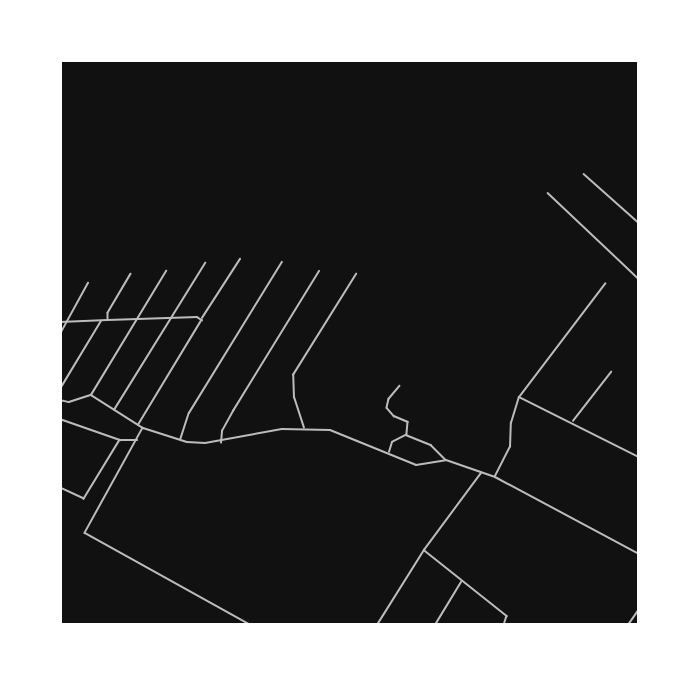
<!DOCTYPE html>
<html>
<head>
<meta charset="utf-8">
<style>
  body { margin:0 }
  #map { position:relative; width:699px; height:685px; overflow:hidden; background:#111; font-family:"Open Sans",sans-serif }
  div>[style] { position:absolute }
  .minor>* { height:1.5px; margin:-0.75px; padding:0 0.75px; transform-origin:0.75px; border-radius:0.75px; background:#bcbcbc }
  .tertiary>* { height:2px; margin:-1px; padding:0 1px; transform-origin:1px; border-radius:1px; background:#bcbcbc }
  span { translate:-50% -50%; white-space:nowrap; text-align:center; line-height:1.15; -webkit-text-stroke:6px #fff; paint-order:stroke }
  .frame { position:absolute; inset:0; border:62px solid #fff; pointer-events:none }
</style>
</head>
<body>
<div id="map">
  <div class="minor">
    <div style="left:584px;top:174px;width:74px;rotate:41.7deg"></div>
    <div style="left:548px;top:193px;width:125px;rotate:43.4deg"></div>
    <div style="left:131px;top:274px;width:45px;rotate:120.5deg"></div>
    <div style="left:108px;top:313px;width:7px;rotate:90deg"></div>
    <div style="left:108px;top:320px;width:89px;rotate:-1.9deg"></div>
    <div style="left:197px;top:317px;width:6px;rotate:31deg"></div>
    <div style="left:202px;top:320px;width:122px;rotate:121.2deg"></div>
    <div style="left:202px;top:318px;width:70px;rotate:-57.2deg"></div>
    <div style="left:60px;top:322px;width:47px;rotate:-2.4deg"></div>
    <div style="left:60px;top:334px;width:58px;rotate:-61.2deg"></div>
    <div style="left:400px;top:386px;width:17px;rotate:130deg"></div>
    <div style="left:389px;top:399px;width:9px;rotate:103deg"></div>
    <div style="left:387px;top:408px;width:11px;rotate:49deg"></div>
    <div style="left:394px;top:416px;width:15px;rotate:23deg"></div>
    <div style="left:408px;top:422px;width:12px;rotate:95deg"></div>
    <div style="left:60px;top:389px;width:79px;rotate:-58.9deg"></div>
    <div style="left:91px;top:395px;width:145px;rotate:-58.8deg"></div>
    <div style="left:520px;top:396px;width:141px;rotate:-52.8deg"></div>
    <div style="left:60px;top:400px;width:9px;rotate:13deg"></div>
    <div style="left:69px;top:402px;width:23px;rotate:-18deg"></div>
    <div style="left:91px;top:395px;width:62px;rotate:32.4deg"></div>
    <div style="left:143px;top:428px;width:120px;rotate:118.9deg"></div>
    <div style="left:85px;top:533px;width:190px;rotate:29deg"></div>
    <div style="left:114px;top:410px;width:173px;rotate:-58.2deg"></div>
    <div style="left:60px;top:419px;width:64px;rotate:19.3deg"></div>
    <div style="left:120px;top:440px;width:69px;rotate:121.4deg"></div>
    <div style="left:84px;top:499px;width:26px;rotate:-155deg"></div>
    <div style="left:573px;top:421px;width:62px;rotate:-52.2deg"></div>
    <div style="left:304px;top:428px;width:32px;rotate:-108deg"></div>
    <div style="left:294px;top:398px;width:23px;rotate:-92deg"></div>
    <div style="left:293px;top:375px;width:119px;rotate:-58deg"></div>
    <div style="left:121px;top:440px;width:16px"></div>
    <div style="left:180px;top:440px;width:28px;rotate:-72deg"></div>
    <div style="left:189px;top:413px;width:177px;rotate:-58.4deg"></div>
    <div style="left:221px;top:443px;width:12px;rotate:-85deg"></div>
    <div style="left:222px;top:431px;width:23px;rotate:-61deg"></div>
    <div style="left:233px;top:411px;width:164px;rotate:-58.4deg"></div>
    <div style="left:389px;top:452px;width:10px;rotate:-73deg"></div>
    <div style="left:392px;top:442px;width:16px;rotate:-27deg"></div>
    <div style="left:406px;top:435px;width:27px;rotate:22deg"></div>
    <div style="left:431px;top:445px;width:20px;rotate:45deg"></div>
    <div style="left:495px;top:476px;width:33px;rotate:-63deg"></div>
    <div style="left:510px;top:447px;width:24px;rotate:-88deg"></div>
    <div style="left:511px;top:423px;width:27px;rotate:-73deg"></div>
    <div style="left:519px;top:397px;width:134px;rotate:26.6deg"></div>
    <div style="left:424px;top:550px;width:96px;rotate:-53.5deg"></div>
    <div style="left:377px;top:625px;width:89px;rotate:-57.9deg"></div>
    <div style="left:424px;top:550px;width:106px;rotate:38.5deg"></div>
    <div style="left:507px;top:616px;width:9px;rotate:108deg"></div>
    <div style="left:435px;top:625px;width:50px;rotate:-58.8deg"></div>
    <div style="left:628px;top:625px;width:19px;rotate:-55deg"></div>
  </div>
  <div class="tertiary">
    <div style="left:143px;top:428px;width:46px;rotate:17.7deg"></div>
    <div style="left:187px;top:442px;width:18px;rotate:3deg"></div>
    <div style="left:205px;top:443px;width:78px;rotate:-10.3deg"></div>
    <div style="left:282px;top:429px;width:48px;rotate:1.2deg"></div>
    <div style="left:330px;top:430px;width:93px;rotate:22.1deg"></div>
    <div style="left:416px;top:465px;width:30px;rotate:-9deg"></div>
    <div style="left:446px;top:460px;width:52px;rotate:19.1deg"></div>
    <div style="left:495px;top:477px;width:163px;rotate:28.1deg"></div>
  </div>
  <div class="frame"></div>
</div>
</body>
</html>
